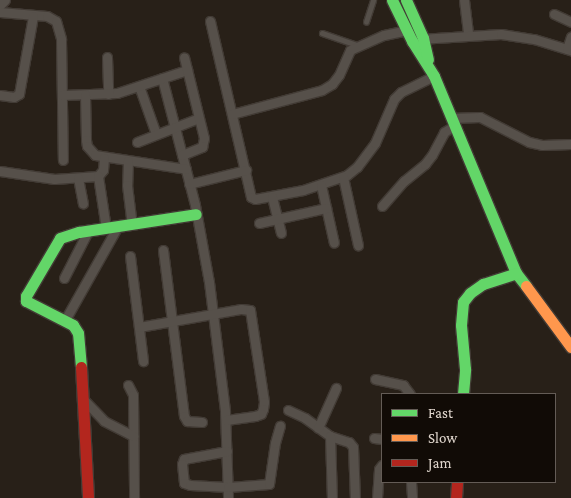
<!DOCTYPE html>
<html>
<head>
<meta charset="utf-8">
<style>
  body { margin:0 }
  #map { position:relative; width:571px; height:498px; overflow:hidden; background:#282018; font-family:"Crimson Pro",serif }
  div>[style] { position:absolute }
  .roads { filter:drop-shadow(1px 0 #423b35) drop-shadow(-1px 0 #423b35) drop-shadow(0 1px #423b35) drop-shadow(0 -1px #423b35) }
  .lane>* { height:4.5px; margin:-2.25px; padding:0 2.25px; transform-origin:2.25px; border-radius:2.25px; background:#56504a }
  .street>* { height:9px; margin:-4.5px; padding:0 4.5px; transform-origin:4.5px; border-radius:4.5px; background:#56504a }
  .fast>* { height:11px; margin:-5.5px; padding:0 5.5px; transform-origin:5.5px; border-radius:5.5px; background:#63d668 }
  .slow>* { height:11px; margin:-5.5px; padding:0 5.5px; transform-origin:5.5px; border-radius:5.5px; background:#ff974d }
  .jam>* { height:11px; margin:-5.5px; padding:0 5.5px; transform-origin:5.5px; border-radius:5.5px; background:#b3261e }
  span { translate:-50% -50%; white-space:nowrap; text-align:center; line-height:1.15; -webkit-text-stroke:5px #110b06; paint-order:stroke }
  .legend { position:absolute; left:381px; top:393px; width:175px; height:90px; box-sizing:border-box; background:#110b06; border:1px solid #645c56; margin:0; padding:6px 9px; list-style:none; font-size:15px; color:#e0d6cd }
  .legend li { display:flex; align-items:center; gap:10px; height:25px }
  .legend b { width:25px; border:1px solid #645c56 }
</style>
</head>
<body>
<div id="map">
  <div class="roads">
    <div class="lane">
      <div style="left:366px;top:22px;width:23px;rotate:-72deg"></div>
      <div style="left:322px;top:33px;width:37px;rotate:19deg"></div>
    </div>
    <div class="street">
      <div style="left:464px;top:0;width:35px;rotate:83deg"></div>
      <div style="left:0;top:5px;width:7px;rotate:-45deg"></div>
      <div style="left:0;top:12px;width:47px;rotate:4.9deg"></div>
      <div style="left:47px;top:16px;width:10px;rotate:29deg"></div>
      <div style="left:56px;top:21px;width:19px;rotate:74deg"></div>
      <div style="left:61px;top:39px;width:121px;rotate:89.1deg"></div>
      <div style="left:554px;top:14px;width:19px;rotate:25deg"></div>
      <div style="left:210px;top:21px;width:181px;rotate:76.9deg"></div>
      <div style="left:251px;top:197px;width:4px;rotate:27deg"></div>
      <div style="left:255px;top:199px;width:49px;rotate:-10.6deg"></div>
      <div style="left:303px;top:190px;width:46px;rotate:-18.8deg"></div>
      <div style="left:347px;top:175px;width:13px;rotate:-39deg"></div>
      <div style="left:357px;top:167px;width:30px;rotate:-53deg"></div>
      <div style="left:375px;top:143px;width:48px;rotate:-66.6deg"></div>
      <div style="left:394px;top:99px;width:10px;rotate:-45deg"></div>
      <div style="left:401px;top:92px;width:37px;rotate:-26deg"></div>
      <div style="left:419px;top:39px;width:82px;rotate:-3.5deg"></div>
      <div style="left:501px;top:34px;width:33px;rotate:9deg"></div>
      <div style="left:534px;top:39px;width:39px;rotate:17deg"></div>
      <div style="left:567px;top:49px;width:13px;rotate:-72deg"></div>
      <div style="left:107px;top:57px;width:37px;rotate:88deg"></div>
      <div style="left:162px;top:78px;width:131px;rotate:75.4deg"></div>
      <div style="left:195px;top:205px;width:78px;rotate:79.7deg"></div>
      <div style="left:209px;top:282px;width:130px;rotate:82.9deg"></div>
      <div style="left:225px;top:411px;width:87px;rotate:88deg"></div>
      <div style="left:139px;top:86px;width:51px;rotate:70.5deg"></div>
      <div style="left:0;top:95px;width:14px;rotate:8deg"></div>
      <div style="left:14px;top:97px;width:6px;rotate:-31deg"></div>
      <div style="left:19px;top:94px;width:79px;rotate:-79.8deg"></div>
      <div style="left:62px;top:95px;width:55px;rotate:-2.1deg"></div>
      <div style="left:117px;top:93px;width:74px;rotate:-18.2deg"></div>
      <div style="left:85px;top:95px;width:45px;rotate:88.7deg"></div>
      <div style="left:86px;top:140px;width:6px;rotate:81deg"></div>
      <div style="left:87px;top:146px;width:12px;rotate:48deg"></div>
      <div style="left:95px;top:155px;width:92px;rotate:8.7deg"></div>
      <div style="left:232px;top:114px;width:93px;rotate:-14.9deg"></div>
      <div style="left:322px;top:90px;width:12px;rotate:-31deg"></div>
      <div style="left:332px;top:84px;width:11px;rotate:-52deg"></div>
      <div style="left:339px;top:75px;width:27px;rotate:-66deg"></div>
      <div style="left:350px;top:50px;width:37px;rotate:-24deg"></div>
      <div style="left:384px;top:35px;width:24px;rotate:-12deg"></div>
      <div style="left:451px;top:118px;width:29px;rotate:-2deg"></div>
      <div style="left:480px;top:117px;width:55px;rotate:27deg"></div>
      <div style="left:529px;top:142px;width:13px;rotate:13deg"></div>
      <div style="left:542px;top:145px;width:29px;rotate:-2deg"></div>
      <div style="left:137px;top:142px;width:66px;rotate:-21.2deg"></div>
      <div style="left:182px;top:155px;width:22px;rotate:-22deg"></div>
      <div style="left:202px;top:147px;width:9px;rotate:-77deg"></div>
      <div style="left:204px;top:138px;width:83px;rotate:-103.9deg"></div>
      <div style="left:128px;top:161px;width:24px;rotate:92deg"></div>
      <div style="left:127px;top:185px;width:39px;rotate:83deg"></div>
      <div style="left:0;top:171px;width:55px;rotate:8.4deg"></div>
      <div style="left:54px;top:179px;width:44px;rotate:-3.9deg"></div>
      <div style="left:98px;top:176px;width:8px;rotate:-50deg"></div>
      <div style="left:103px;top:170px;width:12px;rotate:-85deg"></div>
      <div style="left:98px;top:176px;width:53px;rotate:81.3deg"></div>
      <div style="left:343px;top:177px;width:70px;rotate:77.6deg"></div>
      <div style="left:78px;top:178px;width:26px;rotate:79deg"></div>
      <div style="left:189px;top:184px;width:59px;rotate:-13.8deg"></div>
      <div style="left:321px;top:185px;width:59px;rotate:77.4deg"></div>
      <div style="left:272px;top:197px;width:37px;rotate:76deg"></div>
      <div style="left:382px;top:206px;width:33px;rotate:-49deg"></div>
      <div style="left:404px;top:181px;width:27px;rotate:-39deg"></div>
      <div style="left:425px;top:164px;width:11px;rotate:-52deg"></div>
      <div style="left:432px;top:155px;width:26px;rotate:-62deg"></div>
      <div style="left:444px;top:132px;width:12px;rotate:-31deg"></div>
      <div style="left:259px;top:223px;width:69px;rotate:-12.6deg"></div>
      <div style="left:163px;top:250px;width:167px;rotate:82.8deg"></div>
      <div style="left:184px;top:416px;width:6px;rotate:59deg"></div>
      <div style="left:187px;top:421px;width:15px;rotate:4deg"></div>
      <div style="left:130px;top:256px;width:106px;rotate:82.9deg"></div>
      <div style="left:64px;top:278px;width:53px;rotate:-62.9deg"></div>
      <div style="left:65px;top:320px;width:108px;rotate:-60.6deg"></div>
      <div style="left:139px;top:327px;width:104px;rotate:-10deg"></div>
      <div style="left:241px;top:309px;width:9px;rotate:6deg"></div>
      <div style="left:250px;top:310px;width:93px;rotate:81.3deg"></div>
      <div style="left:264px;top:402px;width:7px;rotate:98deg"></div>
      <div style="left:263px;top:409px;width:5px;rotate:112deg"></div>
      <div style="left:261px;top:414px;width:6px;rotate:162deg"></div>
      <div style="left:255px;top:416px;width:29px;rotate:172deg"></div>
      <div style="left:375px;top:379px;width:29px;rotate:12deg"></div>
      <div style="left:403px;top:385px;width:11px;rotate:52deg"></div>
      <div style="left:128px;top:385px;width:11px;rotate:63deg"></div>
      <div style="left:133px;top:395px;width:103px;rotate:89.4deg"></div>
      <div style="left:84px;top:400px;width:29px;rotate:46deg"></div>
      <div style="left:104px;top:421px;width:33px;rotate:27deg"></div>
      <div style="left:288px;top:410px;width:19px;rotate:25deg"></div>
      <div style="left:305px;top:418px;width:31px;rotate:36deg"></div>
      <div style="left:330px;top:436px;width:20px;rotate:18deg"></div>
      <div style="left:349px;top:442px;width:6px;rotate:51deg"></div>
      <div style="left:353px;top:447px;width:51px;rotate:87.8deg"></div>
      <div style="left:318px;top:428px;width:44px;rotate:-65.8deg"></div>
      <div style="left:330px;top:436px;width:62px;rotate:88.2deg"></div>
      <div style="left:374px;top:438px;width:8px;rotate:7deg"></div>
      <div style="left:227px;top:451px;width:44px;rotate:169.5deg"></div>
      <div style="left:184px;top:459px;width:5px;rotate:112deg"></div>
      <div style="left:182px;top:464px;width:19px;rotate:84deg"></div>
      <div style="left:184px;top:483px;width:6px;rotate:18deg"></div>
      <div style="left:190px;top:485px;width:38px;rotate:3deg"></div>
      <div style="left:228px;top:487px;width:41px;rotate:-4.2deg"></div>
      <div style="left:269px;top:484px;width:41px;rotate:-81.7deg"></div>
      <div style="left:275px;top:443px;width:18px;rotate:-74deg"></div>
      <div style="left:411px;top:482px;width:16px;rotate:86deg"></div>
      <div style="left:377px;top:498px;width:29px;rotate:-86deg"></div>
      <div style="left:379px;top:469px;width:5px;rotate:-53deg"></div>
    </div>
    <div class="fast">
      <div style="left:392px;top:0;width:46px;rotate:64deg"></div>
      <div style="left:412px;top:41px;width:41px;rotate:57.8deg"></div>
      <div style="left:434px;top:76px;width:213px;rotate:67.4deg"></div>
      <div style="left:516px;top:273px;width:16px;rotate:52deg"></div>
      <div style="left:406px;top:0;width:42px;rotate:65.9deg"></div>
      <div style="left:423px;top:38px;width:22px;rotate:77deg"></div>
      <div style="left:81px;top:367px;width:34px;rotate:-95deg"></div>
      <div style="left:78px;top:333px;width:9px;rotate:-122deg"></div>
      <div style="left:73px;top:325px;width:53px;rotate:-152.9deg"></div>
      <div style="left:26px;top:301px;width:5px;rotate:-90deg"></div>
      <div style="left:26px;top:296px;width:67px;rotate:-59.6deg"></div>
      <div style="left:60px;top:238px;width:20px;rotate:-18deg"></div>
      <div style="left:79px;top:232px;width:118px;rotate:-8.7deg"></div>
      <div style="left:463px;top:394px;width:25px;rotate:-85deg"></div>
      <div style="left:465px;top:369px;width:44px;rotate:-95.2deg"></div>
      <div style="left:461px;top:325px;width:23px;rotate:-85deg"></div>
      <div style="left:463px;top:302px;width:11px;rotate:-52deg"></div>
      <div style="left:470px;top:293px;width:16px;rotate:-35deg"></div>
      <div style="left:483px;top:284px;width:35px;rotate:-18deg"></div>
    </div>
    <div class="slow">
      <div style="left:526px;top:286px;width:76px;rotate:53.6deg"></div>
    </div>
    <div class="jam">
      <div style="left:81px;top:367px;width:131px;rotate:86.9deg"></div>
      <div style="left:456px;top:498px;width:16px;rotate:-86deg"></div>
    </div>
  </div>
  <ul class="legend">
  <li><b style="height:6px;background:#63d668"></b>Fast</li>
  <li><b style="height:6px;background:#ff974d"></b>Slow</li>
  <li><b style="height:6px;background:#b3261e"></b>Jam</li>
  </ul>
</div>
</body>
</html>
